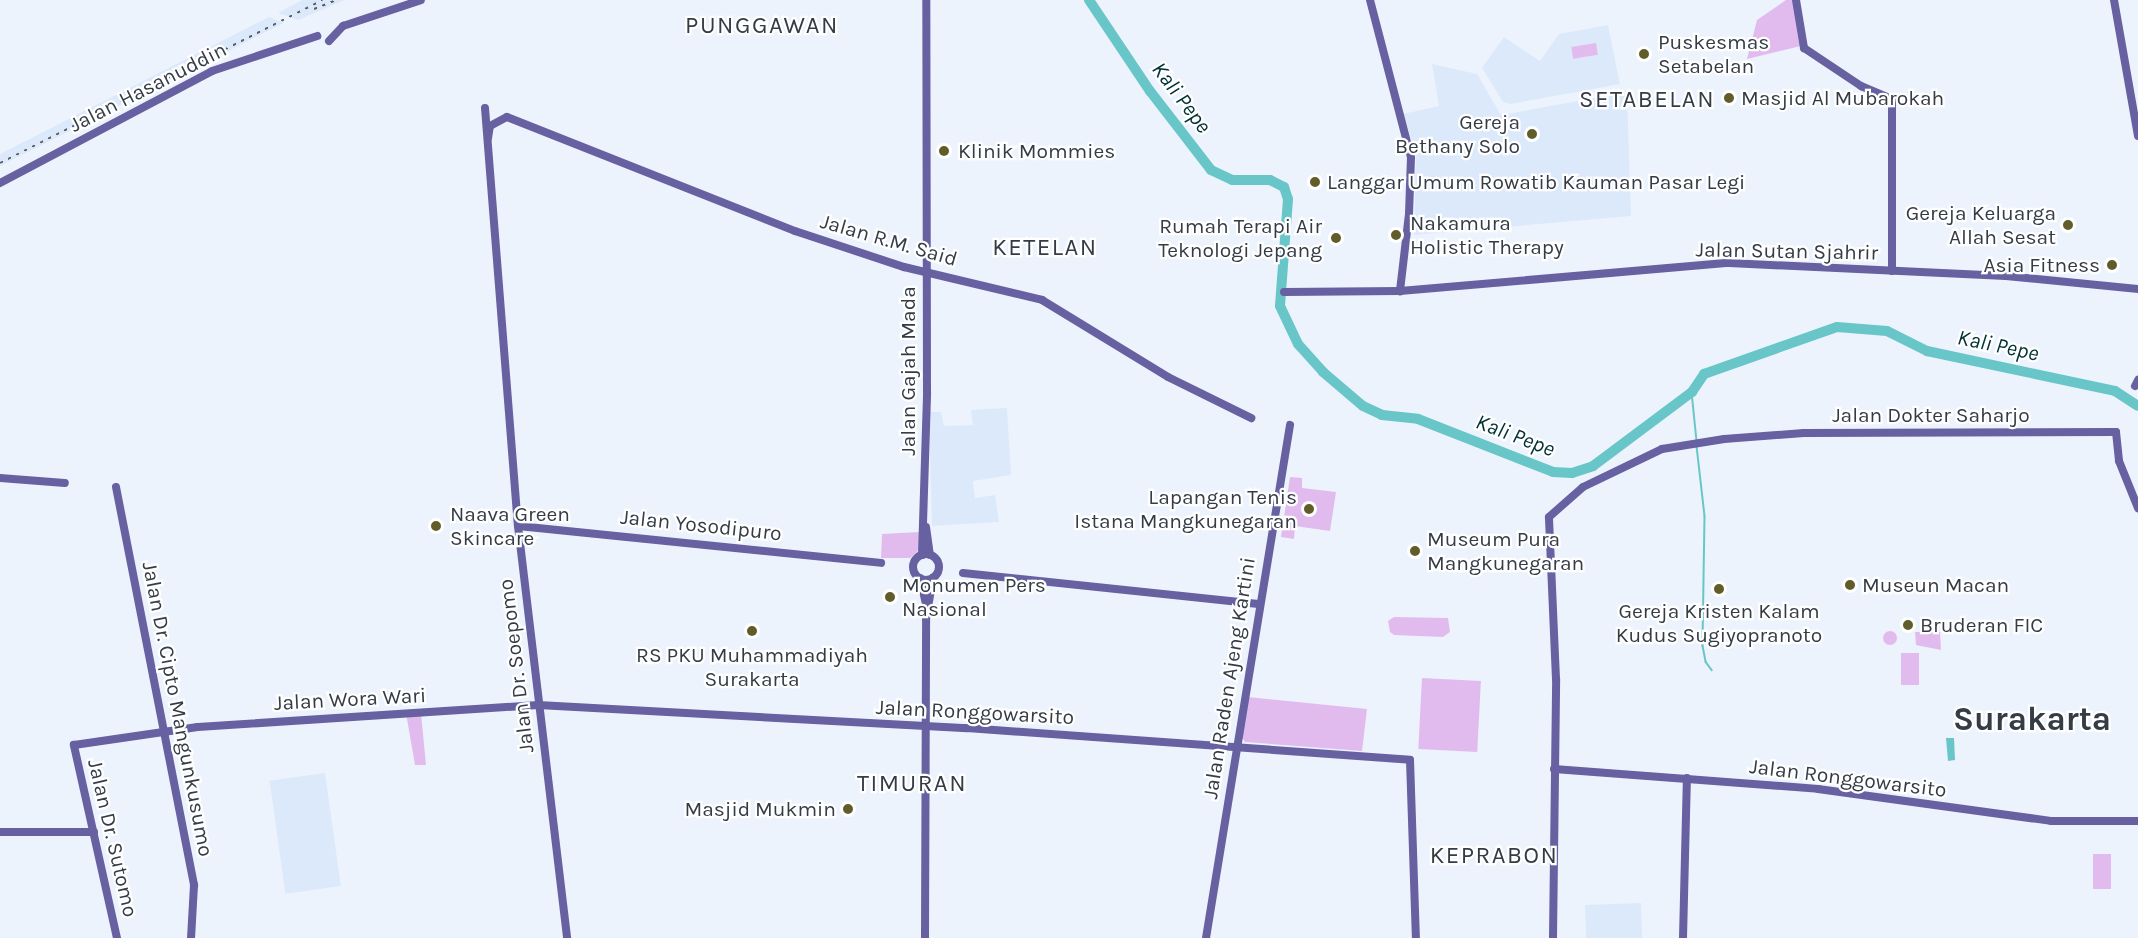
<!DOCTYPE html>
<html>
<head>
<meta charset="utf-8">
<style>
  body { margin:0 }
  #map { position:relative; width:2138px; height:938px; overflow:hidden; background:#ecf3fd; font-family:Karla,sans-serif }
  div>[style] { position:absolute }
  .built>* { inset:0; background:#dce9fb; transform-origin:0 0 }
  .green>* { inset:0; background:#e2bbee; transform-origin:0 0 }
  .round { border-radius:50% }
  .water>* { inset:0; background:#69c6c8 }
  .stream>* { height:1.5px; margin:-0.75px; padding:0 0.75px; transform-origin:0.75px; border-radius:0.75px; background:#69c6c8 }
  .river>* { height:10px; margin:-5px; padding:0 5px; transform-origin:5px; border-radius:5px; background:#69c6c8 }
  .secondary>* { height:8px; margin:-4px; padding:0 4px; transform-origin:4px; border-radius:4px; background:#6760a1 }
  .secondary>.ring { margin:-4px; padding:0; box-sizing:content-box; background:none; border:8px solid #6760a1; border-radius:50% }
  .rail>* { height:1.5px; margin-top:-0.75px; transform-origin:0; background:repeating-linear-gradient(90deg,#575e67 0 3px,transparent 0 9px) }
  .dots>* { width:16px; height:16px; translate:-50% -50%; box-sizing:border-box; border:3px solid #fff; border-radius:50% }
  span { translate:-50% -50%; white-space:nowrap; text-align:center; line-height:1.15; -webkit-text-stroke:4.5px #fff; paint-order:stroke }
  .poi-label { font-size:21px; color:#353c45 }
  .left { translate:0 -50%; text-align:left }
  .right { translate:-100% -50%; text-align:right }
  .street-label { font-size:21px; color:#353c45 }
  .water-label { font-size:22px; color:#013132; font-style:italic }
  .quarter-label { font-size:24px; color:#353c45; letter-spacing:1.5px }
  .town-label { font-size:33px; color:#353c45; font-weight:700 }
</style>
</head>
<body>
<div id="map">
  <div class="built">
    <div style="clip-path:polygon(302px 0,345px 0,298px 20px,278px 13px)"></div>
    <div style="clip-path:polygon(269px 17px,284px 23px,0 166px,0 154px)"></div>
    <div style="clip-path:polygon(1608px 25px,1620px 84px,1511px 104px,1503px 102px,1482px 68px,1504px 37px,1540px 61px,1559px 34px)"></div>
    <div style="clip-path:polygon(1432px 64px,1477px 74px,1501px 115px,1622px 93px,1627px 97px,1631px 216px,1414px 235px,1416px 152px,1403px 114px,1439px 106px)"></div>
    <div style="clip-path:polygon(1007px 408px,1011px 475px,973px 481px,975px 498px,995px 495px,999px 522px,932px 526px,929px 412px,941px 412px,944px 426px,973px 425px,971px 410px)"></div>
    <div style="left:325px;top:773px;width:114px;height:56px;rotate:82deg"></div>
    <div style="left:1641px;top:903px;width:35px;height:56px;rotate:88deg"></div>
  </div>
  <div class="green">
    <div style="clip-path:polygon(1786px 0,1794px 0,1801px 46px,1747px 59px,1757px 20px)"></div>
    <div style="left:1596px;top:43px;width:12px;height:25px;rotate:81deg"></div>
    <div style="clip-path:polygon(1290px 477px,1302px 478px,1302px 488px,1336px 492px,1330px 531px,1295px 526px,1294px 539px,1281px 537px)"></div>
    <div style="clip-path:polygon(920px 532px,920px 549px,910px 558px,881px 558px,882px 534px)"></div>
    <div style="clip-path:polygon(1394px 617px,1448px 618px,1450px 632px,1443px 637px,1394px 635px,1390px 632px,1388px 621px)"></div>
    <div class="round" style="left:1883px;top:631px;width:14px;height:14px"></div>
    <div style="clip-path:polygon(1915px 632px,1940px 632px,1941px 650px,1916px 645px)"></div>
    <div style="left:1901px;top:653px;width:18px;height:32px"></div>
    <div style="left:1422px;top:678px;width:59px;height:71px;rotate:3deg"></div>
    <div style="clip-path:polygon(1248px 697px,1367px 709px,1362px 751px,1245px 742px,1242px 737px)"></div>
    <div style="clip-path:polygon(406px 713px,421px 713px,426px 765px,415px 765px)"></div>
    <div style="left:2093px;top:854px;width:18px;height:35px"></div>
  </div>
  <div class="water">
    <div style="clip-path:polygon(1946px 738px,1954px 738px,1955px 760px,1948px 761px)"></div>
  </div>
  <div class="stream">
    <div style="left:1692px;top:392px;width:49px;rotate:84.2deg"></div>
    <div style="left:1697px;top:446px;width:70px;rotate:83.5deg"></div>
    <div style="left:1705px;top:516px;width:130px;rotate:90.9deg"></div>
    <div style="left:1703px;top:646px;width:16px;rotate:79deg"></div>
    <div style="left:1706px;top:662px;width:10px;rotate:53deg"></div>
  </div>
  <div class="river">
    <div style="left:1089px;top:0;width:110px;rotate:56.2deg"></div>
    <div style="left:1150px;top:91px;width:100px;rotate:52.3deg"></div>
    <div style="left:1211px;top:170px;width:23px;rotate:25deg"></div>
    <div style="left:1232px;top:180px;width:38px"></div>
    <div style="left:1270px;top:180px;width:16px;rotate:27deg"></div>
    <div style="left:1284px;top:187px;width:13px;rotate:72deg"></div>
    <div style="left:1288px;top:199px;width:107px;rotate:94.3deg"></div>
    <div style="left:1280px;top:306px;width:42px;rotate:64.7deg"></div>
    <div style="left:1298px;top:344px;width:38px;rotate:48deg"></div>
    <div style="left:1323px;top:372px;width:52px;rotate:40.4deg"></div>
    <div style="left:1363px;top:406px;width:21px;rotate:25deg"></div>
    <div style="left:1382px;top:415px;width:36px;rotate:6deg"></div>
    <div style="left:1418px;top:419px;width:145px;rotate:21.4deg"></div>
    <div style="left:1553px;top:472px;width:19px;rotate:3deg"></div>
    <div style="left:1572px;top:473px;width:22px;rotate:-18deg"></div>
    <div style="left:1593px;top:466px;width:124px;rotate:-36.8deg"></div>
    <div style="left:1692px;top:392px;width:22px;rotate:-56deg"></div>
    <div style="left:1704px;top:374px;width:141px;rotate:-19.5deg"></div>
    <div style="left:1837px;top:327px;width:50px;rotate:4.6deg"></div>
    <div style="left:1887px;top:331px;width:45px;rotate:26.6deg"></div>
    <div style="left:1927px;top:351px;width:192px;rotate:12deg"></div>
    <div style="left:2115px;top:391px;width:27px;rotate:33deg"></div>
  </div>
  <div class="secondary">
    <div style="left:1370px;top:0;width:162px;rotate:75.4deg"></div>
    <div style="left:1411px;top:157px;width:57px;rotate:92deg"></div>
    <div style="left:1409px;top:214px;width:78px;rotate:96.7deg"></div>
    <div style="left:1796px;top:0;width:49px;rotate:80.5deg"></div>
    <div style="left:1804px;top:48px;width:69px;rotate:33.7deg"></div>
    <div style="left:1861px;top:86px;width:34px;rotate:23deg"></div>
    <div style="left:1892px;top:99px;width:172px;rotate:90deg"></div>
    <div style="left:2114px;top:0;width:138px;rotate:80deg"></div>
    <div style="left:329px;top:41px;width:21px;rotate:-47deg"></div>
    <div style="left:343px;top:26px;width:82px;rotate:-18.4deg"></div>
    <div style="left:485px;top:108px;width:419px;rotate:85.5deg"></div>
    <div style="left:518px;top:526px;width:415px;rotate:83.2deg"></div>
    <div style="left:488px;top:138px;width:12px;rotate:-81deg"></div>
    <div style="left:490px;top:126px;width:19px;rotate:-28deg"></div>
    <div style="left:507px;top:117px;width:310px;rotate:21.6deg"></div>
    <div style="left:795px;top:231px;width:115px;rotate:18.3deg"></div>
    <div style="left:904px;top:267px;width:142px;rotate:13.4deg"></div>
    <div style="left:1042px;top:300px;width:148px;rotate:31.4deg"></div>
    <div style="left:1168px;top:377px;width:93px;rotate:26.3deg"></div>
    <div style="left:0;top:183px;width:240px;rotate:-27.8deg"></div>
    <div style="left:212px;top:71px;width:111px;rotate:-18.4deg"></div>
    <div style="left:1284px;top:292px;width:116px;rotate:-0.5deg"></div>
    <div style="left:1400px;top:291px;width:330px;rotate:-4.9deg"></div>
    <div style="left:1729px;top:263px;width:277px;rotate:2.7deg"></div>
    <div style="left:2006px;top:276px;width:133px;rotate:5.6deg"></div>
    <div style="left:2135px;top:386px;width:7px;rotate:-63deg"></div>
    <div style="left:0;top:478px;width:65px;rotate:4.4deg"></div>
    <div style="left:116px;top:487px;width:406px;rotate:78.9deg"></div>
    <div style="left:194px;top:885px;width:53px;rotate:93.2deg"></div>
    <div style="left:518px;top:526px;width:365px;rotate:5.8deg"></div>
    <div style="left:926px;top:527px;width:28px;rotate:82deg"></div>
    <div class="ring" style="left:913px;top:554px;width:18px;height:18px"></div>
    <div style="left:922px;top:555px;width:163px;rotate:-88.2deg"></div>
    <div style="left:927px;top:392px;width:392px;rotate:-90.1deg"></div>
    <div style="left:963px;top:573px;width:297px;rotate:6deg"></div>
    <div style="left:920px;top:578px;width:27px;rotate:77deg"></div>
    <div style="left:1554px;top:769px;width:265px;rotate:4.3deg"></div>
    <div style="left:1818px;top:789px;width:235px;rotate:7.8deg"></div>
    <div style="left:2051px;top:821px;width:87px"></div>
    <div style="left:0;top:832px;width:94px"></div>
    <div style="left:117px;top:938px;width:198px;rotate:-102.6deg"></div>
    <div style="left:74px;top:745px;width:125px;rotate:-8.3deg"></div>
    <div style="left:198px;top:727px;width:341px;rotate:-3.7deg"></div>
    <div style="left:538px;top:705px;width:430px;rotate:3.1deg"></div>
    <div style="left:967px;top:728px;width:444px;rotate:4.1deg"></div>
    <div style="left:1410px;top:760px;width:178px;rotate:88.1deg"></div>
    <div style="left:925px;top:938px;width:319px;rotate:-89.8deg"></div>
    <div style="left:926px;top:619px;width:42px;rotate:-80.3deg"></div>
    <div style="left:1206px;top:938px;width:520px;rotate:-80.7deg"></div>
    <div style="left:1553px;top:938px;width:259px;rotate:-89.3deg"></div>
    <div style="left:1556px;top:679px;width:162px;rotate:-92.5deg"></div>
    <div style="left:1549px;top:517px;width:45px;rotate:-41.4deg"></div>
    <div style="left:1583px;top:487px;width:88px;rotate:-25.7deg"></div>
    <div style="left:1662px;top:449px;width:63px;rotate:-9.2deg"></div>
    <div style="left:1724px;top:439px;width:80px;rotate:-4.3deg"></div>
    <div style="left:1804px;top:433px;width:312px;rotate:-0.2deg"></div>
    <div style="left:2116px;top:432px;width:29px;rotate:84deg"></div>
    <div style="left:2119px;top:461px;width:51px;rotate:68deg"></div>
    <div style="left:1683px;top:938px;width:160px;rotate:-88.6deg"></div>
  </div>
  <div class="rail">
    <div style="left:314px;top:9px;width:24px;rotate:-22deg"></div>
    <div style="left:0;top:163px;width:361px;rotate:-26.8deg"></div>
  </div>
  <div class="dots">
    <div style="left:1644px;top:54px;background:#615d2a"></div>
    <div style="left:1729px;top:98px;background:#615d2a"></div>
    <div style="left:1532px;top:134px;background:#615d2a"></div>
    <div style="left:944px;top:151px;background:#615d2a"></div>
    <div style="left:1315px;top:182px;background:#615d2a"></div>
    <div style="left:2068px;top:225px;background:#615d2a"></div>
    <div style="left:1396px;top:235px;background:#615d2a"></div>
    <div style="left:1336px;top:238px;background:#615d2a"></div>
    <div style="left:2112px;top:265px;background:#615d2a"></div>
    <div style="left:1309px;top:509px;background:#615d2a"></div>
    <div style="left:436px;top:526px;background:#615d2a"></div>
    <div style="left:1415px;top:551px;background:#615d2a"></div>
    <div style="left:1850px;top:585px;background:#615d2a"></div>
    <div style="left:1719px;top:589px;background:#615d2a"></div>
    <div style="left:890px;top:597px;background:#615d2a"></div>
    <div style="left:1908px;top:625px;background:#615d2a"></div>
    <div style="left:752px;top:631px;background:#615d2a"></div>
    <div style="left:848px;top:809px;background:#615d2a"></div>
  </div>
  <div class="poi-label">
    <span class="left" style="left:1658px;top:54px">Puskesmas<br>Setabelan</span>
    <span class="left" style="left:1741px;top:98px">Masjid Al Mubarokah</span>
    <span class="right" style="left:1520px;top:134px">Gereja<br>Bethany Solo</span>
    <span class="left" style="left:958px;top:151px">Klinik Mommies</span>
    <span class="left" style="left:1327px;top:182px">Langgar Umum Rowatib Kauman Pasar Legi</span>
    <span class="right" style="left:2056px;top:225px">Gereja Keluarga<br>Allah Sesat</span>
    <span class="left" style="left:1410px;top:235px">Nakamura<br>Holistic Therapy</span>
    <span class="right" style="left:1322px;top:238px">Rumah Terapi Air<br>Teknologi Jepang</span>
    <span class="right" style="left:2100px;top:265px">Asia Fitness</span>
    <span class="right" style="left:1297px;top:509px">Lapangan Tenis<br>Istana Mangkunegaran</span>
    <span class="left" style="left:450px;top:526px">Naava Green<br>Skincare</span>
    <span class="left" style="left:1427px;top:551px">Museum Pura<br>Mangkunegaran</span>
    <span class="left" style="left:902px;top:597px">Monumen Pers<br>Nasional</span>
    <span class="left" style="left:1862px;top:585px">Museun Macan</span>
    <span style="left:1719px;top:623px">Gereja Kristen Kalam<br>Kudus Sugiyopranoto</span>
    <span class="left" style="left:1920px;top:625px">Bruderan FIC</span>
    <span style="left:752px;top:667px">RS PKU Muhammadiyah<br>Surakarta</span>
    <span class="right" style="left:836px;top:809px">Masjid Mukmin</span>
  </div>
  <div class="street-label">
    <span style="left:148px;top:87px;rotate:-27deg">Jalan Hasanuddin</span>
    <span style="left:889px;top:240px;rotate:16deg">Jalan R.M. Said</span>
    <span style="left:1787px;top:251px;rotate:1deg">Jalan Sutan Sjahrir</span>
    <span style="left:908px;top:371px;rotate:-90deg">Jalan Gajah Mada</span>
    <span style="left:1931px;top:415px">Jalan Dokter Saharjo</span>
    <span style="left:701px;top:525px;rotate:6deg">Jalan Yosodipuro</span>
    <span style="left:516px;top:666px;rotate:-97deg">Jalan Dr. Soepomo</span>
    <span style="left:1229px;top:678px;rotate:-81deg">Jalan Raden Ajeng Kartini</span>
    <span style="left:350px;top:699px;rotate:-3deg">Jalan Wora Wari</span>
    <span style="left:178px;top:709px;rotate:79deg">Jalan Dr. Cipto Mangunkusumo</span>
    <span style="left:975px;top:712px;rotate:3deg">Jalan Ronggowarsito</span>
    <span style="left:1848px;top:778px;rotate:7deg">Jalan Ronggowarsito</span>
    <span style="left:113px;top:838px;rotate:77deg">Jalan Dr. Sutomo</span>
  </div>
  <div class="water-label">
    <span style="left:1181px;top:98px;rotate:53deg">Kali Pepe</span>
    <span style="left:1998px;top:346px;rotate:12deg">Kali Pepe</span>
    <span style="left:1515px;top:436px;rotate:21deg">Kali Pepe</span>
  </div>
  <div class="quarter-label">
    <span style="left:762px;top:26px">PUNGGAWAN</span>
    <span style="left:1647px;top:100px">SETABELAN</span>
    <span style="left:1045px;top:248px">KETELAN</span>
    <span style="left:912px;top:784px">TIMURAN</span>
    <span style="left:1494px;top:856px">KEPRABON</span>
  </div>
  <div class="town-label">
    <span style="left:2032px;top:720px">Surakarta</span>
  </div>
</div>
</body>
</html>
